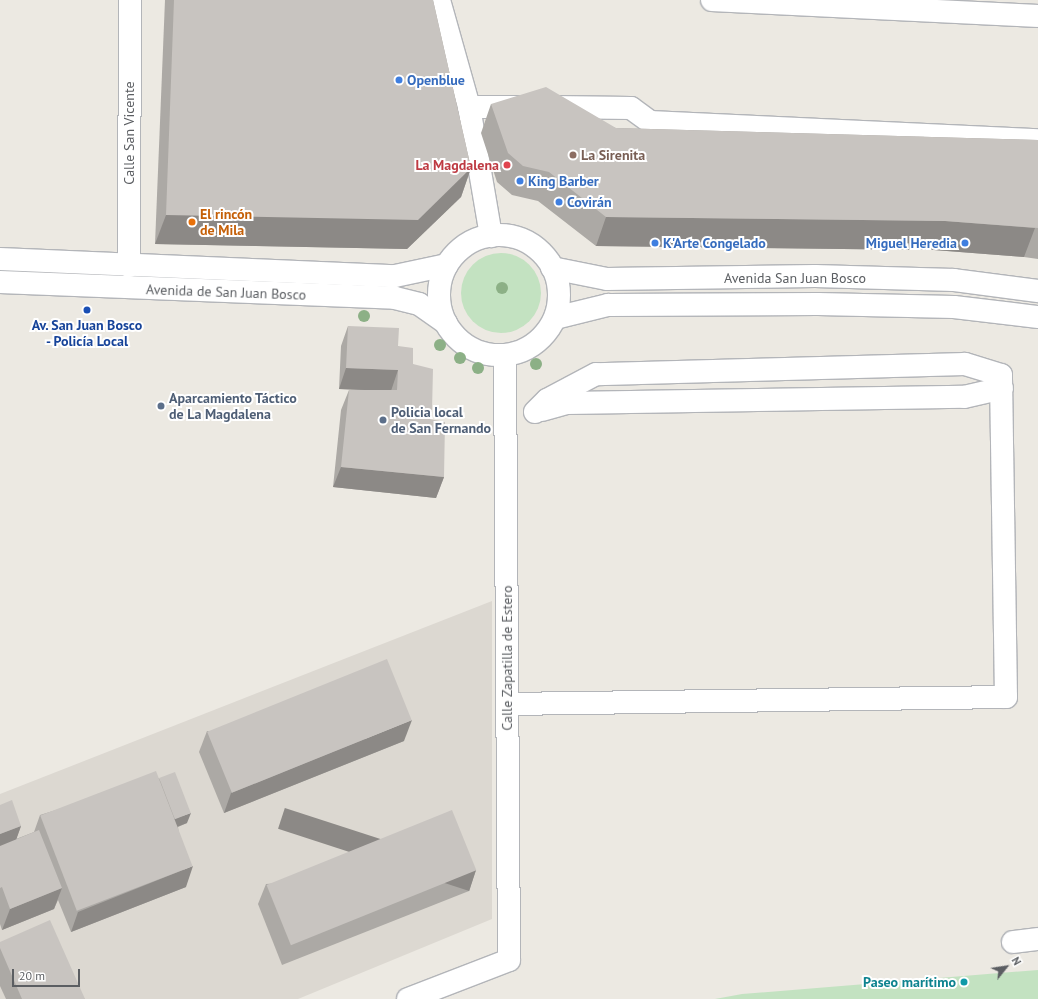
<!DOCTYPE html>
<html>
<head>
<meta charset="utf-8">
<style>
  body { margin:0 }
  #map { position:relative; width:1038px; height:999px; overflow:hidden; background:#ece9e2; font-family:"PT Sans",sans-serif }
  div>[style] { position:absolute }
  .education>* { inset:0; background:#dcd8d1 }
  .green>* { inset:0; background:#c3e2c1 }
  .round { border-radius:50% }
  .roads { filter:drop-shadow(1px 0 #b3b5b9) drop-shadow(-1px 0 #b3b5b9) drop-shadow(0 1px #b3b5b9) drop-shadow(0 -1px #b3b5b9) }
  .minor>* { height:22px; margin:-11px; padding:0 11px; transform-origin:11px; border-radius:11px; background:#fff }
  .minor>.ring { margin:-11px; padding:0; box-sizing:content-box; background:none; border:22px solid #fff; border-radius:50% }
  .trees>* { width:12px; height:12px; margin:-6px; border-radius:50%; background:#8cb086 }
  .wall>* { inset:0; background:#aca9a5 }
  .shaded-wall>* { inset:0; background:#8c8986; transform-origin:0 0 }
  .building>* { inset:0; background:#c8c4c0; transform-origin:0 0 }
  .dots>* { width:11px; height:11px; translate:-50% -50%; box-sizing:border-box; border:2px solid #fff; border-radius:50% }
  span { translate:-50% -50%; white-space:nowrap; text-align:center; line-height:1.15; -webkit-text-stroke:4px #fff; paint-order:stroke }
  .shop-label { font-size:14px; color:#366cbe; font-weight:700 }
  .left { translate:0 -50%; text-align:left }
  .right { translate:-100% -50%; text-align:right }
  .street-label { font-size:14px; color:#5b5e62 }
  .education-label { font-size:14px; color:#785e54; font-weight:700 }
  .health-label { font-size:14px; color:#be3a42; font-weight:700 }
  .food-label { font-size:14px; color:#c56008; font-weight:700 }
  .transit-label { font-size:14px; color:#164399; font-weight:700 }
  .service-label { font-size:14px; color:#4e5e75; font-weight:700 }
  .culture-label { font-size:14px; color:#0d838f; font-weight:700 }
  .north { position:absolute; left:986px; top:947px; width:40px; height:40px; -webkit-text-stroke:3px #fff; paint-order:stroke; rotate:60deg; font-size:11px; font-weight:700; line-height:16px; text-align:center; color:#5b5e62 }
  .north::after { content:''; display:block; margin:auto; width:14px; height:18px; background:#5b5e62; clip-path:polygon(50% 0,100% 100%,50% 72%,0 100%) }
  .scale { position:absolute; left:12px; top:969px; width:68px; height:18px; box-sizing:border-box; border:2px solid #5b5e62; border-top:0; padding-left:5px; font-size:12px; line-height:14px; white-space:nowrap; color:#5b5e62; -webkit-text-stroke:3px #fff; paint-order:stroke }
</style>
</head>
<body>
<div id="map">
  <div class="education">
    <div style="clip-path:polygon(492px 601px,492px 919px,298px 999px,0 999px,0 794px)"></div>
  </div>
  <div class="green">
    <div class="round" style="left:461px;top:253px;width:80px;height:80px"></div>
    <div style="clip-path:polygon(1038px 970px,1038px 999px,715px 999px,742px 994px)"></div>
  </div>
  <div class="roads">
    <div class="minor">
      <div style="left:439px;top:0;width:111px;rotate:74.3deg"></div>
      <div style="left:469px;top:107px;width:131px;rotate:80.3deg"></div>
      <div style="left:712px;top:0;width:326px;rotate:2.8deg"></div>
      <div style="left:469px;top:107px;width:51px"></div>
      <div style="left:553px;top:107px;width:78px;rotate:0.7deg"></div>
      <div style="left:631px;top:108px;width:24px;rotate:36deg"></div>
      <div style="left:650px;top:122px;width:388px;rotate:2.7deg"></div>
      <div class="ring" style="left:439px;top:235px;width:98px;height:98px"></div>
      <div style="left:0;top:259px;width:395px;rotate:2.5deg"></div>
      <div style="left:395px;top:276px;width:53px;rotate:-11.9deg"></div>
      <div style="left:129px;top:266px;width:266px;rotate:-89.8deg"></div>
      <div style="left:552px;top:268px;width:56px;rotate:11.3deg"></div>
      <div style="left:607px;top:279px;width:208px;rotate:-0.8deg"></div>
      <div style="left:815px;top:276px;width:139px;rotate:1.6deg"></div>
      <div style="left:954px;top:280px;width:85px;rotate:7.5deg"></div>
      <div style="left:0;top:282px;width:395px;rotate:2.3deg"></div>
      <div style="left:395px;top:298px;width:25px;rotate:14deg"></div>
      <div style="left:419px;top:304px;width:33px;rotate:35deg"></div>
      <div style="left:555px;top:318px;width:55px;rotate:-13.8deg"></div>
      <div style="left:608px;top:305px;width:210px;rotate:-0.3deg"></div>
      <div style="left:818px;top:304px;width:136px;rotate:1.3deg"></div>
      <div style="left:954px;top:307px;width:85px;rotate:6.8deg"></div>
      <div style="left:542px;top:410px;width:26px;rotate:-16deg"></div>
      <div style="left:567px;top:403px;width:397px;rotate:-0.9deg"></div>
      <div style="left:964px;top:397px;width:39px;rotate:-13deg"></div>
      <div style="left:507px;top:704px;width:499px;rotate:-0.8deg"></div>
      <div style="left:1006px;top:697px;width:322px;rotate:-90.9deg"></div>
      <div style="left:1001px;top:375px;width:38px;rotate:-163deg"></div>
      <div style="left:965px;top:364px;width:369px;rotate:178.4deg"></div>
      <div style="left:596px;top:374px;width:55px;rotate:152deg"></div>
      <div style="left:547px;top:400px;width:17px;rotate:135deg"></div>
      <div style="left:1013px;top:942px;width:25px;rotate:-7deg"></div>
      <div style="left:408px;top:999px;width:108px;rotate:-21.1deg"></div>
      <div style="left:509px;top:960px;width:605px;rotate:-90.38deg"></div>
    </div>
  </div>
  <div class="trees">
    <div style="left:502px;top:288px"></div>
    <div style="left:364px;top:316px"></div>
    <div style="left:440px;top:345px"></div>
    <div style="left:460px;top:358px"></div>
    <div style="left:536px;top:364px"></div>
    <div style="left:478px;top:368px"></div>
  </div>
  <div class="wall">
    <div style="clip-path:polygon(165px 0,433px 0,471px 168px,461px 197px,407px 249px,155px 244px)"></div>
    <div style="clip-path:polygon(491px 104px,616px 128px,1038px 140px,1038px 259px,1024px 257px,934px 250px,596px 246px,538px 201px,512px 195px,497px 182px,481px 133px)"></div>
    <div style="clip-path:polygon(348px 326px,398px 346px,413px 364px,432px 411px,430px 419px,444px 477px,436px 498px,333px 487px,341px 410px,349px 390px,362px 390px,339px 389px,341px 346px)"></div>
    <div style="clip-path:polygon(207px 731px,404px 741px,224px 813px,199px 752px)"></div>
    <div style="clip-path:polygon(159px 778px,187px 823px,178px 827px,186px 887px,71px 932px,58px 900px,54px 909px,2px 930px,0 924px,0 805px,21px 826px,16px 839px,34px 832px,40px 815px)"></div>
    <div style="clip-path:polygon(476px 870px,469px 891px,282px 965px,258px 904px,266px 884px)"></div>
    <div style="clip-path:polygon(0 942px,85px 999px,6px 999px,0 986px)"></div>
  </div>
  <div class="shaded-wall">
    <div style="clip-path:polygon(471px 168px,461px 197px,407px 249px,155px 244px,166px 215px)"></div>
    <div style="clip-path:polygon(606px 217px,945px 221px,1035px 228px,1024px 257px,934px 250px,596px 246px)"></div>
    <div style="clip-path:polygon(346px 368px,398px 370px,391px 391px,339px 389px)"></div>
    <div style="clip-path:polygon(410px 408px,432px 411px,425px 432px,402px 429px)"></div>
    <div style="clip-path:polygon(341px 467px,444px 477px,436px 498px,333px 487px)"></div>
    <div style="clip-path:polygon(412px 720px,404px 741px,224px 813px,231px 793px)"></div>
    <div style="clip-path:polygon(191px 813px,187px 823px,164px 832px,168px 821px)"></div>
    <div style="clip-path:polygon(21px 826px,14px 846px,0 851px,0 834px)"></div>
    <div style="clip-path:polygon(193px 866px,186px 887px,71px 932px,78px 912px)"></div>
    <div style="left:476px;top:870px;width:22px;height:201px;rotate:108deg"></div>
    <div style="clip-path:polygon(62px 888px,54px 909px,2px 930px,10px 909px)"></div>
  </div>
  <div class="building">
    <div style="clip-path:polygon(174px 0,433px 0,471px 168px,418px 220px,166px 215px)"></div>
    <div style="clip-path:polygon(546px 87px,616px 128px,1038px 140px,1038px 228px,945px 221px,606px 217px,549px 172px,523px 166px,508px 153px,491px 104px)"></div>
    <div style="clip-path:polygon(348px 326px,399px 328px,398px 346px,413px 348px,413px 364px,433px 369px,432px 411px,410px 408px,409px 415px,445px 422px,444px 477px,341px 467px,349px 390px,397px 390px,398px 370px,346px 368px)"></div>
    <div style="left:387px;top:659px;width:66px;height:194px;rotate:68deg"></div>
    <div style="left:156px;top:771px;width:102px;height:124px;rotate:69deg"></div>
    <div style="left:175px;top:772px;width:44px;height:17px;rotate:69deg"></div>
    <div style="clip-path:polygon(12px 800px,21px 826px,0 834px,0 805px)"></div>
    <div style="left:452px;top:810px;width:65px;height:200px;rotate:68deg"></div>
    <div style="clip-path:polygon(39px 830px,62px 888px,10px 909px,2px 887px,0 888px,0 846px)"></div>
    <div style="clip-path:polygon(50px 920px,85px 999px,22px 999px,0 948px,0 942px)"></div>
  </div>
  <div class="dots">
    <div style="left:399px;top:80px;background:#3f7fe0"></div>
    <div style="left:573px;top:155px;background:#8d6e63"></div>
    <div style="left:507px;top:165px;background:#e0444e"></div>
    <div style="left:520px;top:181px;background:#3f7fe0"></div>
    <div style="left:559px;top:202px;background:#3f7fe0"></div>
    <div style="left:192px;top:222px;background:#e8710a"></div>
    <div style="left:655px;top:243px;background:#3f7fe0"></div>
    <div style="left:965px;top:243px;background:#3f7fe0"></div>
    <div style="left:87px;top:310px;background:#1a4fb4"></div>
    <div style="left:161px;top:406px;background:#5c6f8a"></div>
    <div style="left:383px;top:420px;background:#5c6f8a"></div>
    <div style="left:964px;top:982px;background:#0f9aa8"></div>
  </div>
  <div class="shop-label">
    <span class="left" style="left:407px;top:80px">Openblue</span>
    <span class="left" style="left:528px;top:181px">King Barber</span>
    <span class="left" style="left:567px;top:202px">Covirán</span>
    <span class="left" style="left:663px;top:243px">K'Arte Congelado</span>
    <span class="right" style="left:957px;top:243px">Miguel Heredia</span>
  </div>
  <div class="street-label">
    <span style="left:129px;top:133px;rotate:-90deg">Calle San Vicente</span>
    <span style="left:795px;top:278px">Avenida San Juan Bosco</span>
    <span style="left:226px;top:292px;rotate:2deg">Avenida de San Juan Bosco</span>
    <span style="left:507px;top:658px;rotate:-90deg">Calle Zapatilla de Estero</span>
  </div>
  <div class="education-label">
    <span class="left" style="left:581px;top:155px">La Sirenita</span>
  </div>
  <div class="health-label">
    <span class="right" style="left:499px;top:165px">La Magdalena</span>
  </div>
  <div class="food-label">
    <span class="left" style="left:200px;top:222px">El rincón<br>de Mila</span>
  </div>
  <div class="transit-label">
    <span style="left:87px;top:333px">Av. San Juan Bosco<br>- Policía Local</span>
  </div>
  <div class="service-label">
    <span class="left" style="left:169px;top:406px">Aparcamiento Táctico<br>de La Magdalena</span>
    <span class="left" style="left:391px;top:420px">Policia local<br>de San Fernando</span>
  </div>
  <div class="culture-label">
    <span class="right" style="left:956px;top:982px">Paseo marítimo</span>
  </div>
  <div class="north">N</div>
  <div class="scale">20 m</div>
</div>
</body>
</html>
